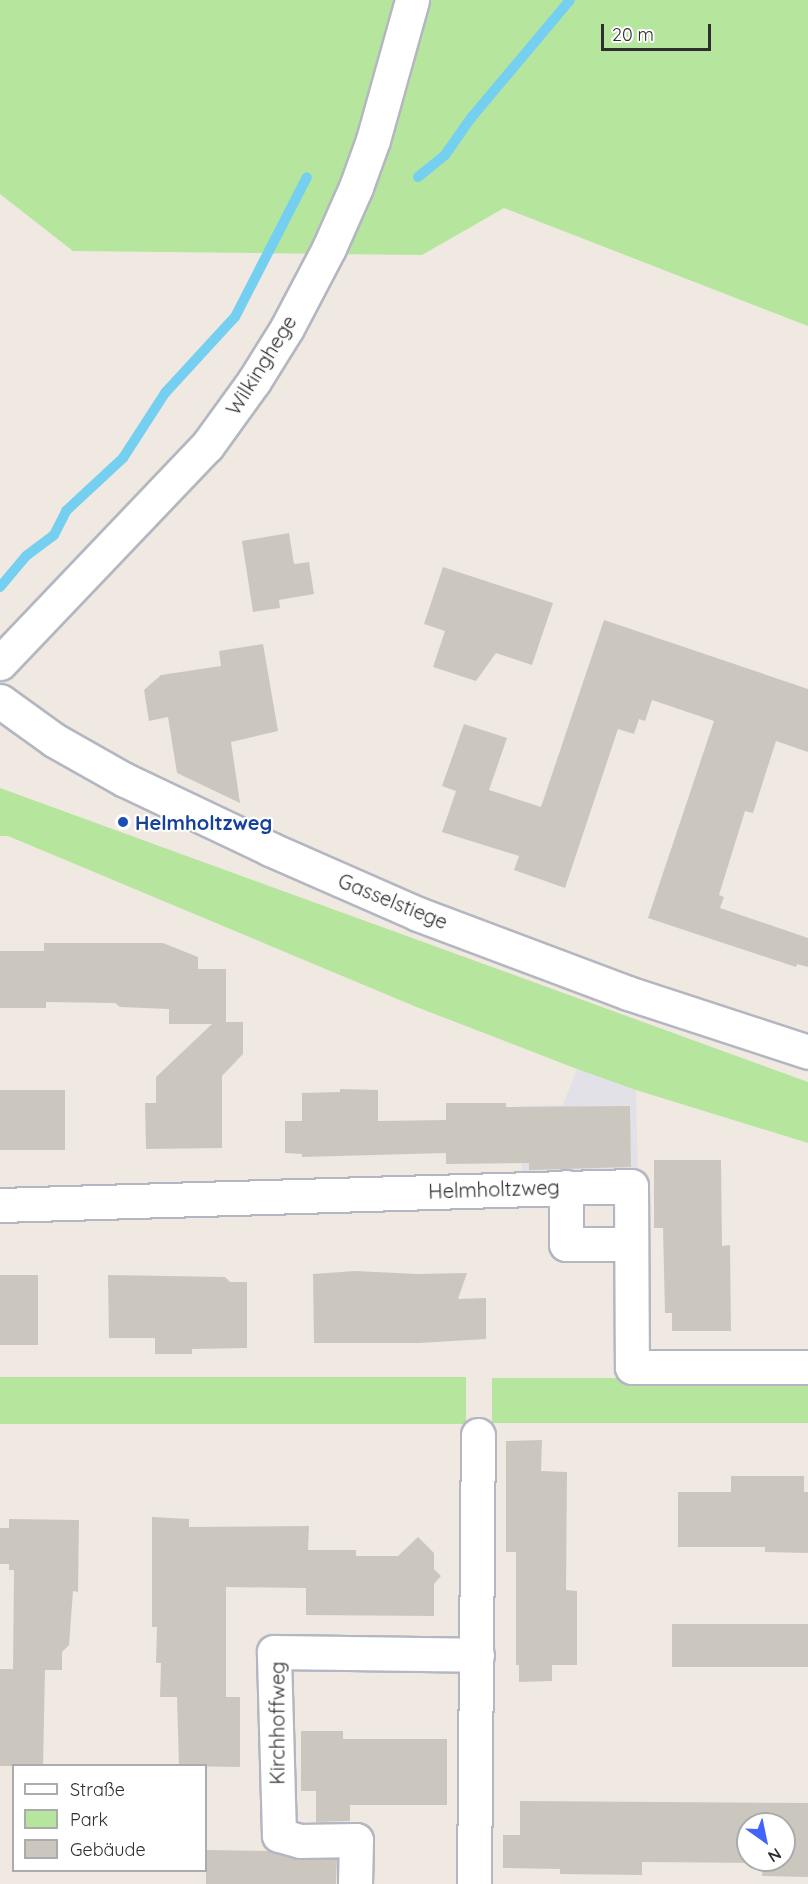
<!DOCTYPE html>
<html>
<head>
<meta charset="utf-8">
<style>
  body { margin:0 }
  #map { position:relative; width:808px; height:1884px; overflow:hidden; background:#efe9e1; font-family:Quicksand,sans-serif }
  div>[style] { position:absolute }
  .industrial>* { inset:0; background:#e3e1e8 }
  .green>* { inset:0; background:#b6e59e; transform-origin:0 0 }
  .stream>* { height:10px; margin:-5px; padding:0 5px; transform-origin:5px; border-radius:5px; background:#75cff0 }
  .building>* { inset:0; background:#cbc7bf; transform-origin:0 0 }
  .roads { filter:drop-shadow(2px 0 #b4b7c1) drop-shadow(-2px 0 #b4b7c1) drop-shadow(0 2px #b4b7c1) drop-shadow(0 -2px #b4b7c1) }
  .minor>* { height:33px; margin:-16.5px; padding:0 16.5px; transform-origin:16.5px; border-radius:16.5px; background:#fff }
  .dots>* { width:16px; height:16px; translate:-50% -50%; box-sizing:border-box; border:3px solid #fff; border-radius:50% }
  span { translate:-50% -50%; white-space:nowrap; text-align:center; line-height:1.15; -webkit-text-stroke:4.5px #fff; paint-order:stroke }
  .street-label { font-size:20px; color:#2e2e2e }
  .transit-label { font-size:20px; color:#164399; font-weight:700 }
  .left { translate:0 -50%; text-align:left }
  .legend { position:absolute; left:12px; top:1764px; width:195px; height:108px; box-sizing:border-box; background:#fff; border:2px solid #ababab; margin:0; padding:8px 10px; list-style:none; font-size:18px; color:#2e2e2e }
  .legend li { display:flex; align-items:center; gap:12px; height:30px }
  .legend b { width:30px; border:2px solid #ababab }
  .north { position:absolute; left:736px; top:1812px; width:60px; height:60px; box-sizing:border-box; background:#fff; border:2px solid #ababab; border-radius:50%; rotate:147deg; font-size:16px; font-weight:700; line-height:24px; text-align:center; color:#2e2e2e }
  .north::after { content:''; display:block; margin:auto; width:21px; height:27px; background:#4264fb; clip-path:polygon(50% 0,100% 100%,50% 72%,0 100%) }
  .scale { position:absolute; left:601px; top:24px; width:110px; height:27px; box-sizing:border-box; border:3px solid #2e2e2e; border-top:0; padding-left:8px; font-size:18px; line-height:21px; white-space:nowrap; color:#2e2e2e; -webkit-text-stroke:4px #fff; paint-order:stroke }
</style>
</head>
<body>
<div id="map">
  <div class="industrial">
    <div style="clip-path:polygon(577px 1069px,636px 1090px,638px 1178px,522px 1179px,521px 1106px,563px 1105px)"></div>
  </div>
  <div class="green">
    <div style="clip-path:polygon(0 0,808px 0,808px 326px,504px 208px,422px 255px,73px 251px,0 194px)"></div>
    <div style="clip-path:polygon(0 788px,808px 1082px,808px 1143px,636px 1090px,577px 1069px,414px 1006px,8px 836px,0 836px)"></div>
    <div style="left:466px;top:1377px;width:47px;height:466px;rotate:90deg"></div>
    <div style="left:492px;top:1378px;width:316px;height:45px"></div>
  </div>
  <div class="stream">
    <div style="left:418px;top:177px;width:35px;rotate:-39deg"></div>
    <div style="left:445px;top:155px;width:45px;rotate:-54.9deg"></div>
    <div style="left:471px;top:118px;width:154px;rotate:-50deg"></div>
    <div style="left:0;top:587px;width:40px;rotate:-50deg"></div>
    <div style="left:26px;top:556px;width:35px;rotate:-37deg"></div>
    <div style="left:54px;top:535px;width:27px;rotate:-63deg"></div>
    <div style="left:66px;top:511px;width:78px;rotate:-42.9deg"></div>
    <div style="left:123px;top:458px;width:77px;rotate:-57.1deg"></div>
    <div style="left:165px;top:393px;width:103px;rotate:-47.4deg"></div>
    <div style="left:235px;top:317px;width:157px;rotate:-62.8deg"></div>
  </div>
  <div class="building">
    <div style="clip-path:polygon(289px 533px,294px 564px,309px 562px,314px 594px,279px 600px,280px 608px,253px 612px,242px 541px)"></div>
    <div style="clip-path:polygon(443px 567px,553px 603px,532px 665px,496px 653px,476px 681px,433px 667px,445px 631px,424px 624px)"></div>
    <div style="clip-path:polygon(604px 620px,808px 689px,808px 752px,776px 741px,753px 813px,745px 811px,719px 895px,724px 897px,720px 908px,808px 938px,808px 967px,797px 964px,796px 967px,648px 918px,714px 721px,652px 700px,645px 721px,639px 719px,634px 734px,618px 729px,565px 888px,514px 870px,519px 856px,442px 832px,456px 791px,442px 786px,464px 724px,507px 738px,489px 790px,541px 807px)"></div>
    <div style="clip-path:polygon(263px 644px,278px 731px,231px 742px,240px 803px,177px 773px,168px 717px,149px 721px,144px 690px,161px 675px,221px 666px,219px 651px)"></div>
    <div style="clip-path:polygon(44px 943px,163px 943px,198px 957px,198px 969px,226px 969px,226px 1022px,243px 1022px,243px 1054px,222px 1076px,222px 1148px,146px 1149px,145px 1103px,156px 1103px,156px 1077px,212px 1024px,169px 1024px,169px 1009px,120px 1007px,115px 1003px,46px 1002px,46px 1008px,0 1008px,0 951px,44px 951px)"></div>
    <div style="clip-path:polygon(340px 1089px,378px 1090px,378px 1121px,446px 1120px,446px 1103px,506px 1103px,506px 1107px,630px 1106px,631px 1167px,529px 1170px,529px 1163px,446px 1164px,446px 1153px,302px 1157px,302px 1154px,285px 1153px,285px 1121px,302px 1121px,302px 1093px,340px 1092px)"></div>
    <div style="left:0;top:1090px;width:65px;height:60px"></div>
    <div style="clip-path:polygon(654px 1160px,721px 1160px,722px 1246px,730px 1245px,731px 1331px,672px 1331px,672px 1313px,665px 1313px,663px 1228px,654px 1228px)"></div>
    <div style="clip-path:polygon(355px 1271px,417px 1274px,467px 1273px,458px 1299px,486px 1298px,486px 1339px,419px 1343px,314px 1343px,313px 1274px)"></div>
    <div style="left:38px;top:1275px;width:70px;height:38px;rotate:90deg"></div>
    <div style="clip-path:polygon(108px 1275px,225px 1277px,230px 1282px,247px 1282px,247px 1348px,192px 1349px,192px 1354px,155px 1354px,155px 1338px,109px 1338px)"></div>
    <div style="clip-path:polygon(542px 1440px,541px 1471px,567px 1472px,566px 1590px,577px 1591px,577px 1665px,552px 1665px,552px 1681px,519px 1682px,519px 1665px,516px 1665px,516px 1552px,506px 1552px,506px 1441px)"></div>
    <div style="clip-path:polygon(731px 1476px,804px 1476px,804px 1492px,808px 1492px,808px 1553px,765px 1552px,765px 1547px,678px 1547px,678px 1492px,731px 1492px)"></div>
    <div style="clip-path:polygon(152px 1517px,189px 1519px,189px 1527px,309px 1526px,308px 1550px,356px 1550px,356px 1556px,398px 1556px,418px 1537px,434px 1553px,434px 1569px,441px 1576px,434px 1584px,434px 1616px,306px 1615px,306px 1588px,226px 1587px,226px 1697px,240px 1697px,240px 1767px,179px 1766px,177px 1697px,160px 1697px,161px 1663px,156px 1663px,157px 1627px,152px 1627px)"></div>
    <div style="clip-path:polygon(9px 1519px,79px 1520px,78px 1592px,73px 1591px,69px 1645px,62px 1652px,62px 1670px,45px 1670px,43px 1766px,0 1766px,0 1669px,13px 1669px,14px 1570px,9px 1570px,9px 1564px,0 1564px,0 1528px,9px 1528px)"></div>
    <div style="left:672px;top:1624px;width:136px;height:43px"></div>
    <div style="clip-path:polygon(301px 1731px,343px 1731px,343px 1739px,447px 1739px,447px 1805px,350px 1805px,350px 1821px,316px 1822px,316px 1791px,301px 1791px)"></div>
    <div style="clip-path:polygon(evenodd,520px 1801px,808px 1803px,808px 1877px,762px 1876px,763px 1863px,642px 1862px,642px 1875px,560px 1874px,560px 1869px,503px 1868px,503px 1835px,520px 1835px,520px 1801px,748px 1824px,784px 1824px,784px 1860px,748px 1860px,748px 1824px)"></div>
    <div style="clip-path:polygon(206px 1850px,270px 1851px,300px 1860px,337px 1859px,336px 1884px,206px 1884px)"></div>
  </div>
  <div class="roads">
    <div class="minor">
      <div style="left:0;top:663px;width:300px;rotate:-46.4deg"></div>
      <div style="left:207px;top:446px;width:80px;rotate:-54.1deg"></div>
      <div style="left:254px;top:381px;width:62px;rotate:-58.1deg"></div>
      <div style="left:287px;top:328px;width:90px;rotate:-62.3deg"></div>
      <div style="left:329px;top:248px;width:67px;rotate:-66.1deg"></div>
      <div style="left:356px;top:187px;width:50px;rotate:-70.1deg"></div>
      <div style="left:373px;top:140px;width:145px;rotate:-74.4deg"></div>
      <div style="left:0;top:701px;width:67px;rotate:35.8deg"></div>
      <div style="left:54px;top:740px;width:81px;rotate:29.4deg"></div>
      <div style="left:125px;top:780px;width:161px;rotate:25.4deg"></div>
      <div style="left:270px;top:849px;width:162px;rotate:23.7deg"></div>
      <div style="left:418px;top:914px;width:224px;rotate:20.6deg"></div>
      <div style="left:628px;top:993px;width:189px;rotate:18.1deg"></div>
      <div style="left:566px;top:1187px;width:57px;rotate:90deg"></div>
      <div style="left:566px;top:1244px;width:65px"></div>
      <div style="left:0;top:1205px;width:631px;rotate:-1.72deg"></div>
      <div style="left:631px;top:1186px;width:181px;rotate:89.7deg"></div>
      <div style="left:632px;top:1367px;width:176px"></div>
      <div style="left:355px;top:1884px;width:44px;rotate:-88.7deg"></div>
      <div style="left:356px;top:1840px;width:56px;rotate:179deg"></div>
      <div style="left:300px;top:1841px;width:22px;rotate:-164deg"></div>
      <div style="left:279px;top:1835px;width:183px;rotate:-91.6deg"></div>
      <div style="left:274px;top:1652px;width:203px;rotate:0.8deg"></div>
      <div style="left:474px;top:1884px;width:449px;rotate:-89.5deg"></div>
    </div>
  </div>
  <div class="dots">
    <div style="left:123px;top:822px;background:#1a4fb4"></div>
  </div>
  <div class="street-label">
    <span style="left:261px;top:365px;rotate:-58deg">Wilkinghege</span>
    <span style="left:393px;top:901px;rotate:22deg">Gasselstiege</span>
    <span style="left:494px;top:1189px;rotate:-2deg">Helmholtzweg</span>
    <span style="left:277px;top:1723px;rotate:-90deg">Kirchhoffweg</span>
  </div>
  <div class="transit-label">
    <span class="left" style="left:135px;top:822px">Helmholtzweg</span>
  </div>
  <ul class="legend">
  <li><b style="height:8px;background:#fff"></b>Straße</li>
  <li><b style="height:16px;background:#b6e59e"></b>Park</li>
  <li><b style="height:16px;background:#cbc7bf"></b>Gebäude</li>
  </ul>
  <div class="north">N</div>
  <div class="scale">20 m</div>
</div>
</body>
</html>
